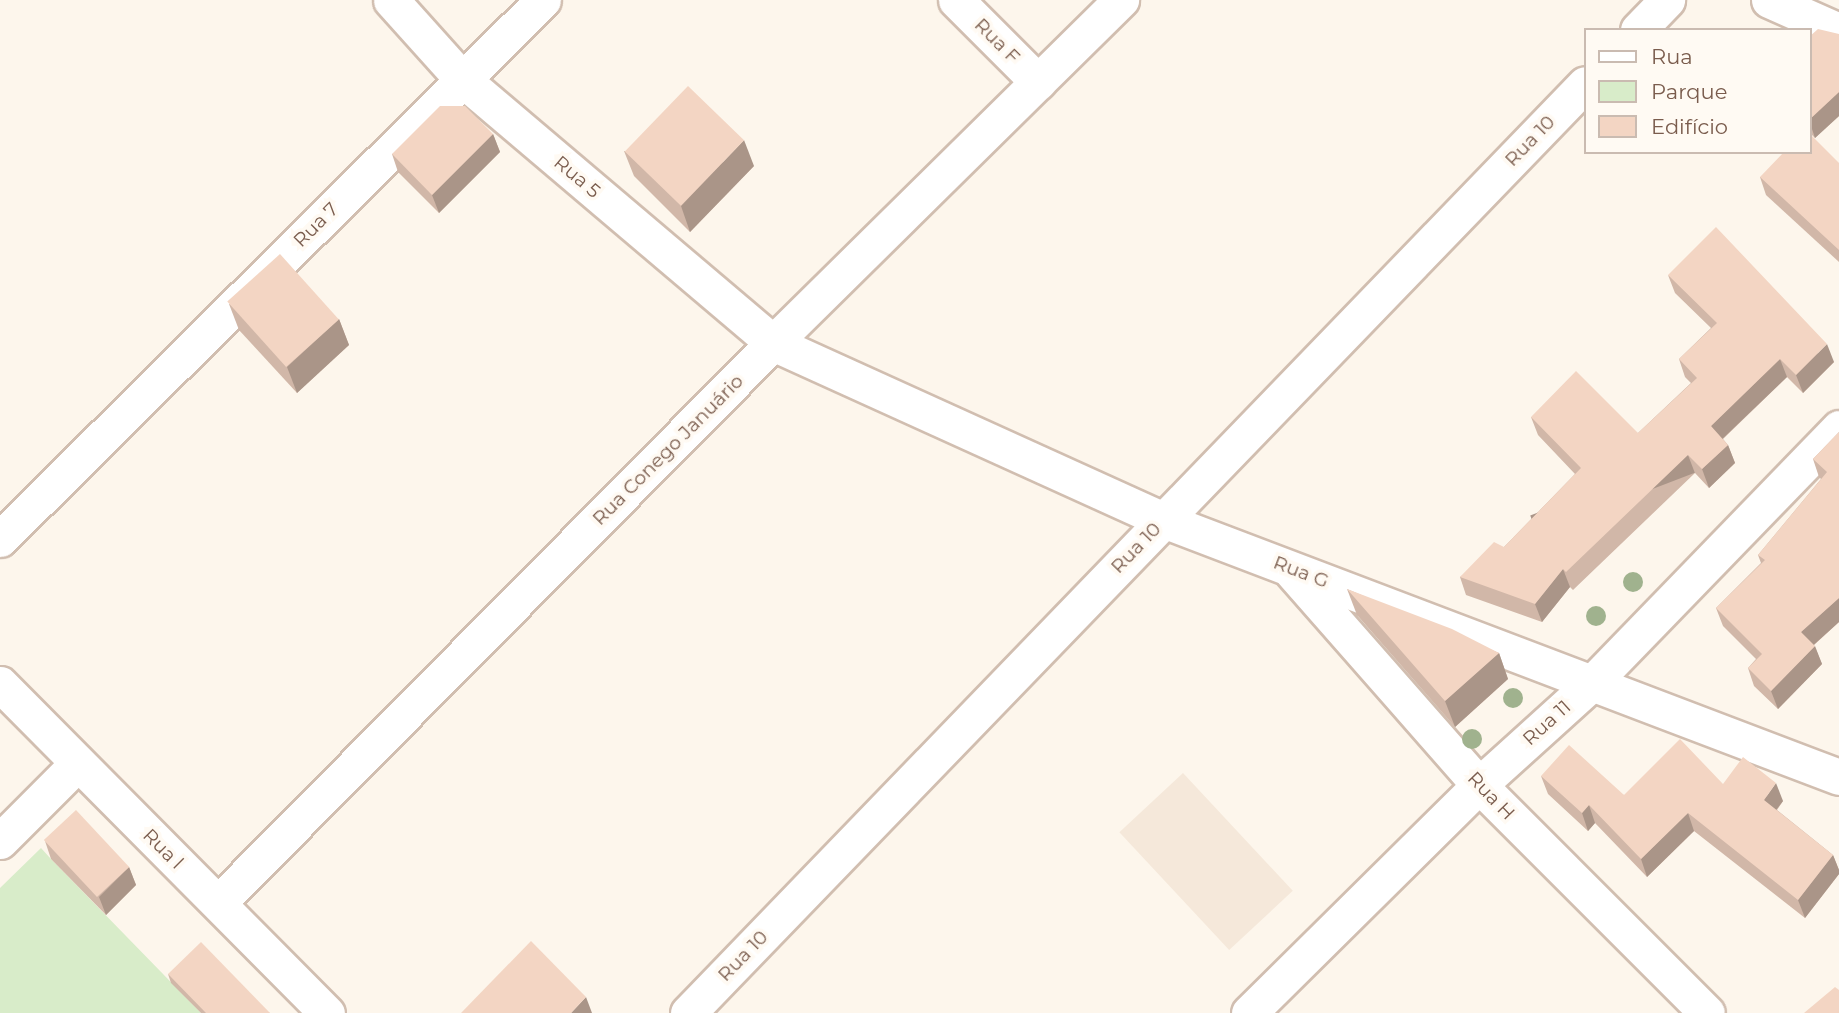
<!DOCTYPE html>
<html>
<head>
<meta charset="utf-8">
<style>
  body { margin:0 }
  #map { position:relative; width:1839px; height:1013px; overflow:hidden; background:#fdf6ec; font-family:Montserrat,sans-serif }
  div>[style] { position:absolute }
  .residential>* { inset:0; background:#f5e8da; transform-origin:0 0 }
  .green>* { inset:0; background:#d8ecc9 }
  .roads { filter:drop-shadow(2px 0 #d1beb0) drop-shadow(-2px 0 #d1beb0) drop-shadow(0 2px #d1beb0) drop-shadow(0 -2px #d1beb0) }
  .minor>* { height:35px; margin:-17.5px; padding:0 17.5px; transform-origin:17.5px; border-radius:17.5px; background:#fff }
  .trees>* { width:20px; height:20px; margin:-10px; border-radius:50%; background:#a0b28e }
  .wall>* { inset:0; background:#d1b7a8 }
  .shaded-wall>* { inset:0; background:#aa9588; transform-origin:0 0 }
  .building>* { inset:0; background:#f3d5c3; transform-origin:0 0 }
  span { translate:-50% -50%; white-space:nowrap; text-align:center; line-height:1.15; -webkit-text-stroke:7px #fffaf3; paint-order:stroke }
  .street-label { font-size:19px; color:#7a5c4d }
  .legend { position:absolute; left:1584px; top:28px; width:228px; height:126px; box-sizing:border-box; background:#fffaf3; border:2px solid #cabbb1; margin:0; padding:9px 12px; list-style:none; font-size:21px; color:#7a5c4d }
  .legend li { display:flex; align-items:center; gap:14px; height:35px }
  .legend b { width:35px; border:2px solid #cabbb1 }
</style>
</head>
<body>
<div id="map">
  <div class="residential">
    <div style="left:1183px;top:773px;width:161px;height:87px;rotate:47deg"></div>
  </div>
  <div class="green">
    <div style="clip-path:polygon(41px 848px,51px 859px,201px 1013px,0 1013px,0 888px)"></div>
  </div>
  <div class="roads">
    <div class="minor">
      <div style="left:391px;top:0;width:106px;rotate:48.1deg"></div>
      <div style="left:462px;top:79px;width:408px;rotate:40.3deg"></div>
      <div style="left:773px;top:343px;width:428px;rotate:24.4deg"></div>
      <div style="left:1163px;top:520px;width:723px;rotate:20.82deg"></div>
      <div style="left:956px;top:0;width:116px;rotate:45deg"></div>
      <div style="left:1769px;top:0;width:77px;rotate:23.9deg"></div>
      <div style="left:1638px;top:30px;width:42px;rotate:-46deg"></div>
      <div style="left:0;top:539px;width:765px;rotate:-44.79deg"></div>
      <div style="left:1292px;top:572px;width:283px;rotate:48.7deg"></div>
      <div style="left:1479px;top:785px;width:322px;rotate:45deg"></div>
      <div style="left:0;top:684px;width:464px;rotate:45.2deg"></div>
      <div style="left:0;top:841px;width:110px;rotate:-45deg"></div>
      <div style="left:218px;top:903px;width:788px;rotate:-45.26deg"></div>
      <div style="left:773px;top:343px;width:489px;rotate:-44.6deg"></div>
      <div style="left:688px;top:1013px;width:1291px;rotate:-46deg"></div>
      <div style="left:1249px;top:1013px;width:324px;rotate:-44.7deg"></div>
      <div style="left:1479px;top:785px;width:152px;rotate:-42.1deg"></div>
      <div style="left:1592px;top:683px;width:355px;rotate:-45.9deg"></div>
    </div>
  </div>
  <div class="trees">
    <div style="left:1633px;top:582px"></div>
    <div style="left:1596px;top:616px"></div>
    <div style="left:1513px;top:698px"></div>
    <div style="left:1472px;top:739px"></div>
  </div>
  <div class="wall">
    <div style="clip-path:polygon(1839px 34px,1839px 116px,1815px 138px,1809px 132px,1809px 37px)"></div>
    <div style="clip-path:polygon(493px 134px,500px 152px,439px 213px,398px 172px,392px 154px)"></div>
    <div style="clip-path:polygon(624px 151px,754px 166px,690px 232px,634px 176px)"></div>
    <div style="clip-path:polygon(1839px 163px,1839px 262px,1766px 195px,1760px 177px)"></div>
    <div style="clip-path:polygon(1668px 275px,1834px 362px,1803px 393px,1787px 377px,1723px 439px,1728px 445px,1735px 463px,1709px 488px,1695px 473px,1573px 590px,1570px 587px,1542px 622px,1466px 595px,1460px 577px,1504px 547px,1575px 474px,1538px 435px,1531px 417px,1638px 433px,1691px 383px,1685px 377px,1679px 359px,1711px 328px,1675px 293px)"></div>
    <div style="clip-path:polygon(229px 304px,339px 319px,349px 345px,297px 393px,239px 330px)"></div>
    <div style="clip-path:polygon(1839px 432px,1839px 622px,1814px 645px,1822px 664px,1778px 709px,1754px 686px,1748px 668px,1756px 659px,1723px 626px,1716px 608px,1761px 563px,1758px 555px,1821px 479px,1819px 477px,1813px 459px)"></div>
    <div style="clip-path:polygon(1347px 589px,1499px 653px,1508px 679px,1455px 727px,1357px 615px)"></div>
    <div style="clip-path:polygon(1541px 776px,1624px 795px,1723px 784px,1783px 801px,1777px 810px,1833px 855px,1839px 870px,1839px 874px,1805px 918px,1694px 831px,1647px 877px,1595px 823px,1588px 831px,1548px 794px)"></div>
    <div style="clip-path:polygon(45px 841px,129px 867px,136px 885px,106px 915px,51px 859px)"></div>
    <div style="clip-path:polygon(168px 974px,270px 1013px,201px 1013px,171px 983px)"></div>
  </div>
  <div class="shaded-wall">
    <div style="clip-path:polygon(1839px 92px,1839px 116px,1815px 138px,1809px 120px)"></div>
    <div style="clip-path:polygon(493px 134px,500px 152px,439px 213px,432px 195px)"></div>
    <div style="clip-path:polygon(744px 140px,754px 166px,690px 232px,681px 206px)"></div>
    <div style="clip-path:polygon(339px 319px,349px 345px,297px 393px,287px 367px)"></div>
    <div style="clip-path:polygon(1827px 344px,1834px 362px,1803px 393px,1796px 375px)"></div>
    <div style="clip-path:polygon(1780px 359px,1787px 377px,1717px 444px,1711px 426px)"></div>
    <div style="clip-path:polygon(1728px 445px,1735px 463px,1709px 488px,1702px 469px)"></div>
    <div style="left:1688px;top:455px;width:19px;height:169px;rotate:69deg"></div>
    <div style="clip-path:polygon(1563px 569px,1570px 587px,1542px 622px,1535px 604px)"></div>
    <div style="clip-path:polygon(1839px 598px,1839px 622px,1808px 650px,1801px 632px)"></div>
    <div style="clip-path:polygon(1815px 646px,1822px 664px,1778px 709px,1771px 691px)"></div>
    <div style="clip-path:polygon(1499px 653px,1508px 679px,1455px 727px,1445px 701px)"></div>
    <div style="clip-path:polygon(1776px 783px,1783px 801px,1770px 818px,1764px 800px)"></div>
    <div style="clip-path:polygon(1589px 805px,1595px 823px,1588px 831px,1582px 813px)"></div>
    <div style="clip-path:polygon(1688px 813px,1694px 831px,1647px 877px,1641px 859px)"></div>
    <div style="clip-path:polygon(1833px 855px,1839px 870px,1839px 874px,1805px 918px,1798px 900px)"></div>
    <div style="clip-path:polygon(129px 867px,136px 885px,106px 915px,99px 897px)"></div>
    <div style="clip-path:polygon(586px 997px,592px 1013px,571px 1013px)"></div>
  </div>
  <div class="building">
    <div style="clip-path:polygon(1818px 29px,1839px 34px,1839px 92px,1809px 120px,1809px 37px)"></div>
    <div style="left:688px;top:86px;width:78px;height:91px;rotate:44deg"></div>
    <div style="clip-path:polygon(440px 106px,465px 106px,493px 134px,432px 195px,392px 154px)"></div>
    <div style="clip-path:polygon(1809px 133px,1839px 163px,1839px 250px,1760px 177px,1784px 152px,1809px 152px)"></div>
    <div style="clip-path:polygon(1716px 227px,1827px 344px,1796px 375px,1780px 359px,1711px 426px,1728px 445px,1702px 469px,1688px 455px,1566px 572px,1563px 569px,1535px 604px,1460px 577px,1494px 542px,1504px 547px,1581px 468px,1531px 417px,1576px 371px,1638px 433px,1697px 378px,1679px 359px,1717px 323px,1668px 275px)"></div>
    <div style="left:280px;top:254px;width:88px;height:71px;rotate:48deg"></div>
    <div style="clip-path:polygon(1839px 432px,1839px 598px,1801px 632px,1815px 646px,1771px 691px,1748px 668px,1762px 654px,1716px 608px,1765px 560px,1758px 555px,1827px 472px,1813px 459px)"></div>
    <div style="clip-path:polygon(1347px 589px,1452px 629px,1499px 653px,1445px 701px)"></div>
    <div style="clip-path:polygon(1680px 739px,1723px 784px,1743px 757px,1776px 783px,1764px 800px,1833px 855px,1798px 900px,1688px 813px,1641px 859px,1589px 805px,1582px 813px,1541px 776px,1569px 745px,1624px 795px)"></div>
    <div style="left:76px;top:810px;width:78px;height:44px;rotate:47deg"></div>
    <div style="clip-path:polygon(531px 941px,586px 997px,571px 1013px,461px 1013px)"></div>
    <div style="clip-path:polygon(201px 942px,270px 1013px,206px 1013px,168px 974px)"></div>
    <div style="clip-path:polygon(1835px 987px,1839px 990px,1839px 1013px,1804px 1013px)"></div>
  </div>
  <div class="street-label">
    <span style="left:997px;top:41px;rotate:45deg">Rua F</span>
    <span style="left:1530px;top:141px;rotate:-46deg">Rua 10</span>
    <span style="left:577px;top:177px;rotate:40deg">Rua 5</span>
    <span style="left:316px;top:225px;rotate:-45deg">Rua 7</span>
    <span style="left:668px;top:450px;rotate:-45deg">Rua Conego Januário</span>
    <span style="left:1136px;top:548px;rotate:-46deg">Rua 10</span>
    <span style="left:1301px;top:572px;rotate:21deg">Rua G</span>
    <span style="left:1547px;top:723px;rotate:-42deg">Rua 11</span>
    <span style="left:1491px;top:796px;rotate:46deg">Rua H</span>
    <span style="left:163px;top:849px;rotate:45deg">Rua l</span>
    <span style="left:743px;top:956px;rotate:-46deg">Rua 10</span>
  </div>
  <ul class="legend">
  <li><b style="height:9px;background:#fff"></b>Rua</li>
  <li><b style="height:19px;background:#d8ecc9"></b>Parque</li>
  <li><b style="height:19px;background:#f3d5c3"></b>Edifício</li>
  </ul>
</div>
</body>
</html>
